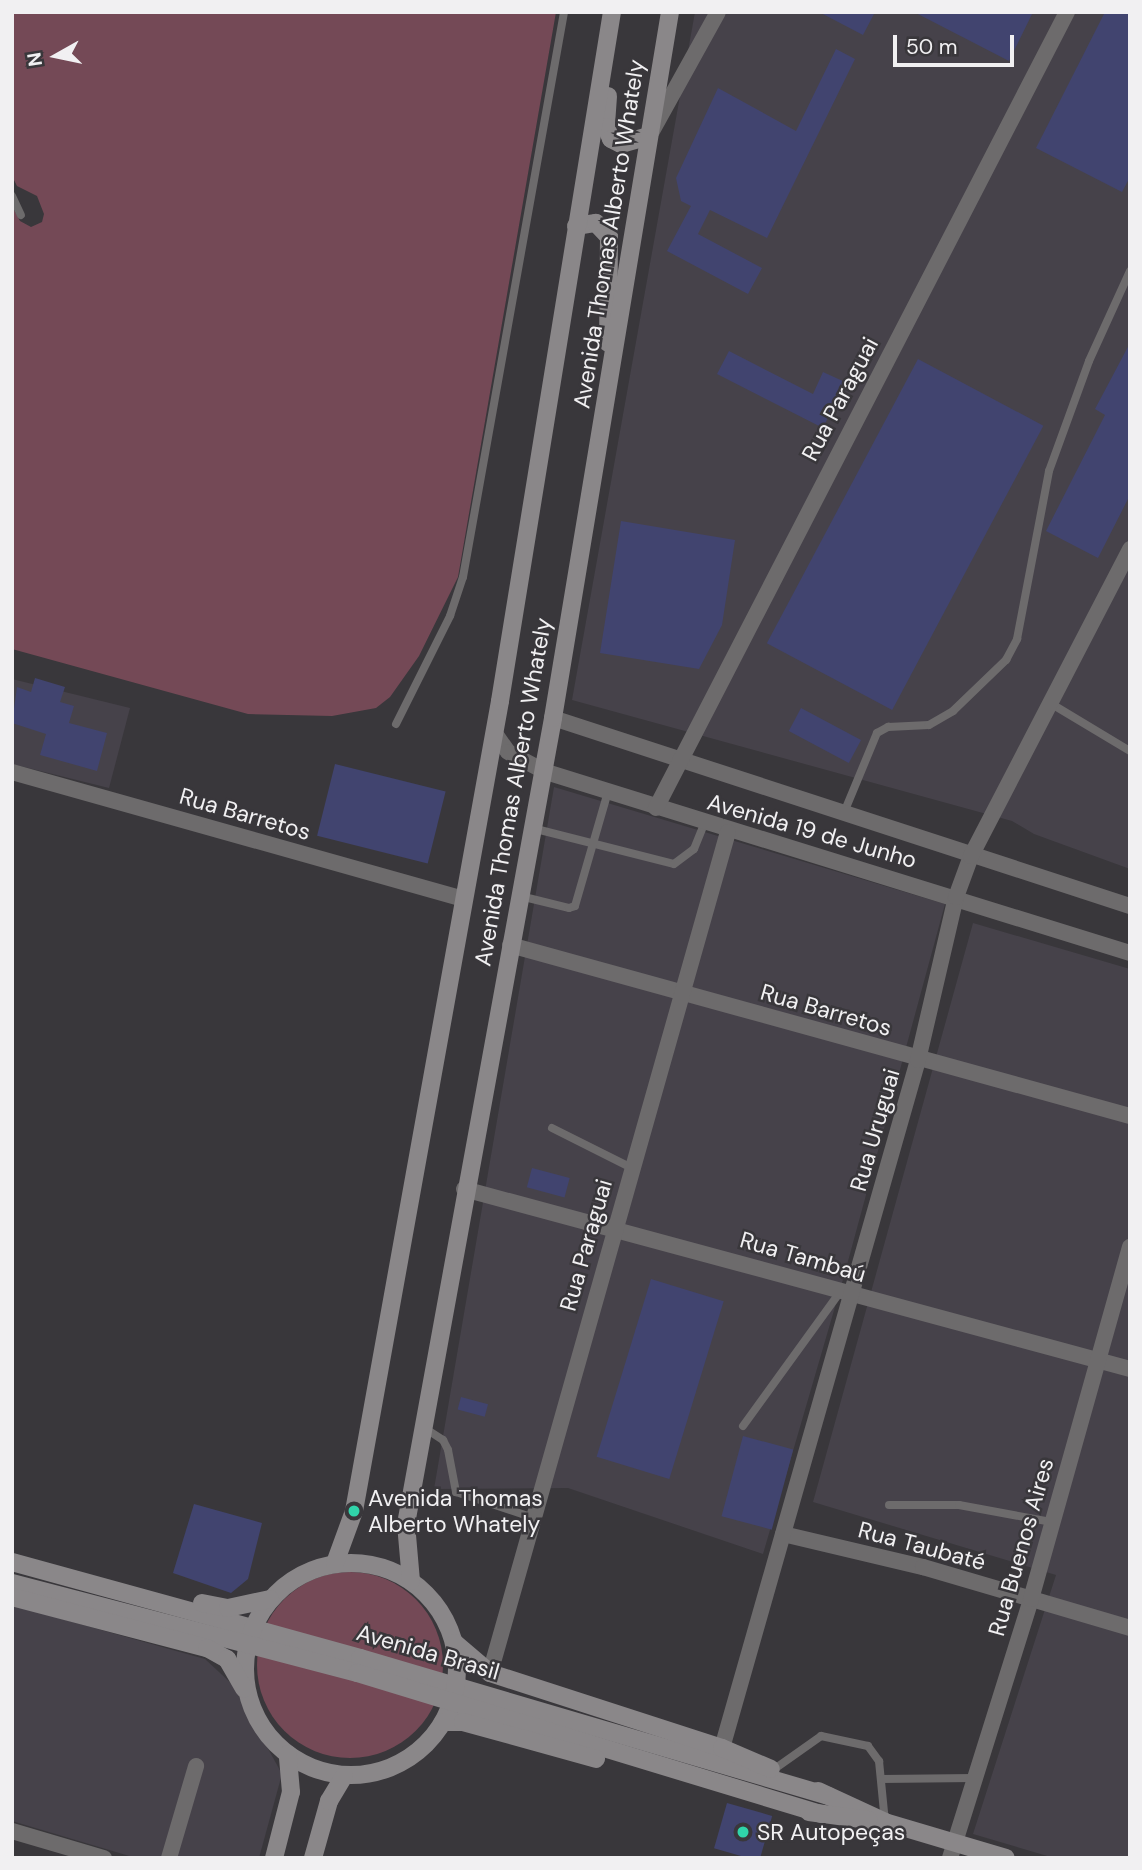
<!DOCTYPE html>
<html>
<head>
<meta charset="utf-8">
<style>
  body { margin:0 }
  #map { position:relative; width:1142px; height:1870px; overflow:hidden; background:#39373b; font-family:"DM Sans",sans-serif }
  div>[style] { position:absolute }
  .built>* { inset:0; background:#46424a }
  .green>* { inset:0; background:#744956 }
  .round { border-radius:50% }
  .building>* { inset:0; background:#41446f; transform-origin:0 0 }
  .lane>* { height:8px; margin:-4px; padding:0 4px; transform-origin:4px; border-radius:4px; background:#6d6b6c }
  .street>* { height:16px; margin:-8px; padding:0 8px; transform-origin:8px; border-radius:8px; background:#6d6b6c }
  .secondary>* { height:18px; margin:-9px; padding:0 9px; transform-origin:9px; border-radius:9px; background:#8a8789 }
  .secondary>.ring { margin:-9px; padding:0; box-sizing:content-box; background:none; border:18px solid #8a8789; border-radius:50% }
  .dots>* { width:19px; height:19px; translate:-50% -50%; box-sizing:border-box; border:4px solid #39373b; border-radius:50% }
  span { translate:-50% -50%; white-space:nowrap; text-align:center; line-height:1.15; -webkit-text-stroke:5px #39373b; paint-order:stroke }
  .street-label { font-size:23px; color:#f1f0f2 }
  .poi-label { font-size:23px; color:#f1f0f2 }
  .left { translate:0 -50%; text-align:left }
  .frame { position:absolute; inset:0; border:14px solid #f1f0f2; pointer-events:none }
  .north { position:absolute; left:21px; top:21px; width:70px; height:70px; -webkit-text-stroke:5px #39373b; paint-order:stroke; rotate:261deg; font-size:19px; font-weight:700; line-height:28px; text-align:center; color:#f1f0f2 }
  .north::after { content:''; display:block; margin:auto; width:24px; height:32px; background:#f1f0f2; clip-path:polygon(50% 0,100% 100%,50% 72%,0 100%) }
  .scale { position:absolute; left:893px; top:35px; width:121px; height:32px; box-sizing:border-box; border:4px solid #f1f0f2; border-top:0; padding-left:9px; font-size:21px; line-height:24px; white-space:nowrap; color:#f1f0f2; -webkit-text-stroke:5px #39373b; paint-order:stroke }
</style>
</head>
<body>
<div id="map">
  <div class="built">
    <div style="clip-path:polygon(695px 12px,1130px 12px,1130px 869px,1034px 834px,1012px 821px,572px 700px)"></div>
    <div style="clip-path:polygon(12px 679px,130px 708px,109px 788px,12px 764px)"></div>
    <div style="clip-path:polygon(554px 787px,945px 904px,844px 1276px,763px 1554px,568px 1488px,434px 1489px)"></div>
    <div style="clip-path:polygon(973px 923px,1130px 969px,1130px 1858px,1054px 1858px,973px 1834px,1056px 1575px,813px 1502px)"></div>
    <div style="clip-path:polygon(12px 1605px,205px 1659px,233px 1685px,282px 1774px,259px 1858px,136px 1858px,12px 1821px)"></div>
  </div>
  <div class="green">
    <div style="clip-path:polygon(12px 12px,556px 12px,458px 577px,419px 656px,390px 697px,376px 708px,332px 716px,248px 714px,12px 649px,12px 206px,20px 221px,31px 227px,42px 222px,44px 214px,37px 196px,17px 186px,12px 176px)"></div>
    <div class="round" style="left:257px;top:1572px;width:186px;height:186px"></div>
  </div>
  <div class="building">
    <div style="clip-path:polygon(819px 12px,875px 12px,863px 35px)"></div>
    <div style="clip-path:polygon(914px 12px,1033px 12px,1009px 61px)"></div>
    <div style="clip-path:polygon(1105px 12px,1130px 12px,1130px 177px,1122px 192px,1036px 148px)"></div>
    <div style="clip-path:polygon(836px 49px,855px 59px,767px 238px,710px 210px,698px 234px,762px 268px,748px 294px,667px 251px,691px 206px,681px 201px,676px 178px,718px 88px,796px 131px)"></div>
    <div style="clip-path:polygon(1130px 343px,1130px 495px,1098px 558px,1046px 531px,1105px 415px,1095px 409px)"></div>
    <div style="clip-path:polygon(729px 351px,813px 394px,823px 372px,845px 382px,823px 428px,717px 374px)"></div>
    <div style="left:918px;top:359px;width:142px;height:322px;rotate:28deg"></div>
    <div style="clip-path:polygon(621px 521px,735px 540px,722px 625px,699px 669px,600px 653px)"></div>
    <div style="clip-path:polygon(35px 678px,65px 687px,60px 702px,74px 706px,69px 723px,107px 733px,97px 771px,40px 755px,46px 734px,12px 723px,17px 687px,31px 692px)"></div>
    <div style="left:801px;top:708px;width:68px;height:26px;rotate:28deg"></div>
    <div style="left:335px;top:764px;width:114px;height:74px;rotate:14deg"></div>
    <div style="left:532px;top:1168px;width:39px;height:20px;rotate:15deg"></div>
    <div style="left:651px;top:1279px;width:76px;height:186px;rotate:17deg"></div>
    <div style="left:461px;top:1397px;width:28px;height:13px;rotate:15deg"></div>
    <div style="left:743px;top:1436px;width:52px;height:83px;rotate:15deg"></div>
    <div style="clip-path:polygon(194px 1504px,262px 1523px,248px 1579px,231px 1593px,173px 1573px)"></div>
    <div style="left:727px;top:1803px;width:47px;height:47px;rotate:16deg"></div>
  </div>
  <div class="lane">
    <div style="left:12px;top:196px;width:21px;rotate:65deg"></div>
    <div style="left:1050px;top:703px;width:93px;rotate:31deg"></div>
    <div style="left:396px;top:724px;width:121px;rotate:-63.4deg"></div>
    <div style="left:450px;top:616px;width:41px;rotate:-71.6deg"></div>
    <div style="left:463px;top:577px;width:574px;rotate:-79.86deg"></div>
    <div style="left:843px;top:815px;width:89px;rotate:-67.5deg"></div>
    <div style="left:877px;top:733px;width:13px;rotate:-29deg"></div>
    <div style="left:888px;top:727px;width:41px;rotate:-2.8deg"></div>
    <div style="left:929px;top:725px;width:28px;rotate:-30deg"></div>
    <div style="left:953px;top:711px;width:74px;rotate:-43.9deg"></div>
    <div style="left:1006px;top:660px;width:24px;rotate:-62deg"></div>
    <div style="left:1017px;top:639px;width:171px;rotate:-79.2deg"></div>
    <div style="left:1049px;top:471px;width:117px;rotate:-70deg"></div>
    <div style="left:1089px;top:361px;width:99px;rotate:-65.5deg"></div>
    <div style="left:532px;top:828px;width:146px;rotate:14.2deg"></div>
    <div style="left:674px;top:864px;width:25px;rotate:-37deg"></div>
    <div style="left:694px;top:849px;width:27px;rotate:-68deg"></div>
    <div style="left:520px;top:896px;width:50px;rotate:13.8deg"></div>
    <div style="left:569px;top:908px;width:6px;rotate:-18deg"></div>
    <div style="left:575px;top:906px;width:119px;rotate:-73.9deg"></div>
    <div style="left:552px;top:1128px;width:89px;rotate:26.6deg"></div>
    <div style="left:743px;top:1426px;width:165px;rotate:-54.1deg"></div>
    <div style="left:423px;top:1427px;width:24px;rotate:33deg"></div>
    <div style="left:443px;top:1440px;width:11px;rotate:63deg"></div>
    <div style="left:448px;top:1450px;width:43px;rotate:79.2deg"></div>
    <div style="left:456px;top:1492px;width:79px;rotate:18.4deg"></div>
    <div style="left:889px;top:1505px;width:70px"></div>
    <div style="left:959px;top:1505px;width:95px;rotate:10.4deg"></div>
    <div style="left:773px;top:1770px;width:59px;rotate:-35.3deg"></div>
    <div style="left:821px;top:1736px;width:48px;rotate:12deg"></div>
    <div style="left:868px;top:1746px;width:19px;rotate:54deg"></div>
    <div style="left:879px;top:1761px;width:61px;rotate:84.4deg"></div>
    <div style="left:881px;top:1779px;width:93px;rotate:-0.6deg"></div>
  </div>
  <div class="street">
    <div style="left:652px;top:131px;width:136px;rotate:-61deg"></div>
    <div style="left:553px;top:718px;width:607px;rotate:18.05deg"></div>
    <div style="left:494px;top:732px;width:24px;rotate:55deg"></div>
    <div style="left:508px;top:752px;width:40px;rotate:28deg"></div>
    <div style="left:543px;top:771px;width:615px;rotate:17.23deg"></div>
    <div style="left:12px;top:772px;width:470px;rotate:15.7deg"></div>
    <div style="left:656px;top:808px;width:896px;rotate:-62.69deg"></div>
    <div style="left:510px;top:945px;width:643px;rotate:15.42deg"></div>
    <div style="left:464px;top:1189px;width:690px;rotate:15.12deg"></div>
    <div style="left:783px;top:1534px;width:144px;rotate:13.3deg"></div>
    <div style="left:923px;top:1567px;width:216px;rotate:16.4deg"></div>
    <div style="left:490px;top:1673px;width:874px;rotate:-74.2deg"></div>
    <div style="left:722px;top:1748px;width:715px;rotate:-74.1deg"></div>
    <div style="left:918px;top:1060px;width:167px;rotate:-76.9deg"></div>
    <div style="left:956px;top:897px;width:44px;rotate:-69.9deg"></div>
    <div style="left:971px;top:856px;width:346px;rotate:-62.6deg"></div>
    <div style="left:12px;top:1831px;width:96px;rotate:16.4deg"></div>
    <div style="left:169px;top:1858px;width:96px;rotate:-73.6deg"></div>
    <div style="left:950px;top:1858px;width:271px;rotate:-72.6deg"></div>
    <div style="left:1031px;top:1599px;width:366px;rotate:-74.3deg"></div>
  </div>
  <div class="secondary">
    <div style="left:608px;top:96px;width:31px;rotate:94deg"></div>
    <div style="left:606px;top:127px;width:13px;rotate:67deg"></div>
    <div style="left:611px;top:139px;width:11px;rotate:27deg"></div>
    <div style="left:621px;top:144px;width:29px;rotate:-16deg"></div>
    <div style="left:576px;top:226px;width:20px;rotate:-9deg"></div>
    <div style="left:596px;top:223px;width:19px;rotate:47deg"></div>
    <div style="left:609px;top:237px;width:106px;rotate:90.5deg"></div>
    <div style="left:12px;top:1562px;width:361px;rotate:15.4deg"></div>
    <div style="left:360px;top:1658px;width:488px;rotate:16.4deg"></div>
    <div class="ring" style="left:245px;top:1563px;width:194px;height:194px"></div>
    <div style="left:335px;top:1563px;width:55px;rotate:-69.9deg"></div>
    <div style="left:354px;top:1511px;width:823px;rotate:-79.78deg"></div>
    <div style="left:500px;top:701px;width:698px;rotate:-80.77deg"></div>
    <div style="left:411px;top:1581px;width:57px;rotate:-95deg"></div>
    <div style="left:406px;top:1524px;width:819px;rotate:-79.66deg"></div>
    <div style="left:553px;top:718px;width:716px;rotate:-80.59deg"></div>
    <div style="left:12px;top:1583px;width:357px;rotate:14.6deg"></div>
    <div style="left:357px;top:1673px;width:485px;rotate:16.9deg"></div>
    <div style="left:12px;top:1597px;width:202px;rotate:14.7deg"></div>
    <div style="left:207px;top:1648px;width:23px;rotate:29deg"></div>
    <div style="left:227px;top:1659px;width:34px;rotate:60deg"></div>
    <div style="left:202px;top:1603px;width:26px;rotate:11deg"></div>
    <div style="left:228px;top:1608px;width:43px;rotate:-12.1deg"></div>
    <div style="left:455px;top:1643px;width:46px;rotate:40.6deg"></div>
    <div style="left:490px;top:1673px;width:244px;rotate:17.9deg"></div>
    <div style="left:722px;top:1748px;width:53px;rotate:23.2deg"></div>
    <div style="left:443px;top:1722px;width:20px"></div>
    <div style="left:463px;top:1722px;width:138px;rotate:15.5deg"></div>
    <div style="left:818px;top:1791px;width:74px;rotate:24.8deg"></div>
    <div style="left:885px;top:1822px;width:126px;rotate:16.6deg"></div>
    <div style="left:809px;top:1812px;width:60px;rotate:7.7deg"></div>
    <div style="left:274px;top:1858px;width:68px;rotate:-75.6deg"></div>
    <div style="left:291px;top:1792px;width:38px;rotate:-95deg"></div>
    <div style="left:313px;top:1858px;width:59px;rotate:-74.3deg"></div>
    <div style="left:329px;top:1801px;width:29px;rotate:-59deg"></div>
  </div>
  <div class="dots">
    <div style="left:354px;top:1511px;background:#30d4aa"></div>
    <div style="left:743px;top:1832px;background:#30d4aa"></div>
  </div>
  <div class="street-label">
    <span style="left:609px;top:234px;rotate:-81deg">Avenida Thomas Alberto Whately</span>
    <span style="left:840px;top:399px;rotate:-62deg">Rua Paraguai</span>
    <span style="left:513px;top:792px;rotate:-80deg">Avenida Thomas Alberto Whately</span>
    <span style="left:245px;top:814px;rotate:16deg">Rua Barretos</span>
    <span style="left:812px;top:831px;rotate:16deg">Avenida 19 de Junho</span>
    <span style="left:826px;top:1010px;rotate:16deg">Rua Barretos</span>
    <span style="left:875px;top:1130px;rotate:-74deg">Rua Uruguai</span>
    <span style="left:586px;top:1245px;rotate:-74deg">Rua Paraguai</span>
    <span style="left:803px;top:1257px;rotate:16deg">Rua Tambaú</span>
    <span style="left:922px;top:1546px;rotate:15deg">Rua Taubaté</span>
    <span style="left:1021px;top:1547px;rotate:-74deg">Rua Buenos Aires</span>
    <span style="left:428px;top:1652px;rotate:16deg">Avenida Brasil</span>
  </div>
  <div class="poi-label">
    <span class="left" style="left:368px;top:1511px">Avenida Thomas<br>Alberto Whately</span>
    <span class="left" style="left:757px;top:1832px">SR Autopeças</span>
  </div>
  <div class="frame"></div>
  <div class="north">N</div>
  <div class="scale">50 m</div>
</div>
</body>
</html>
